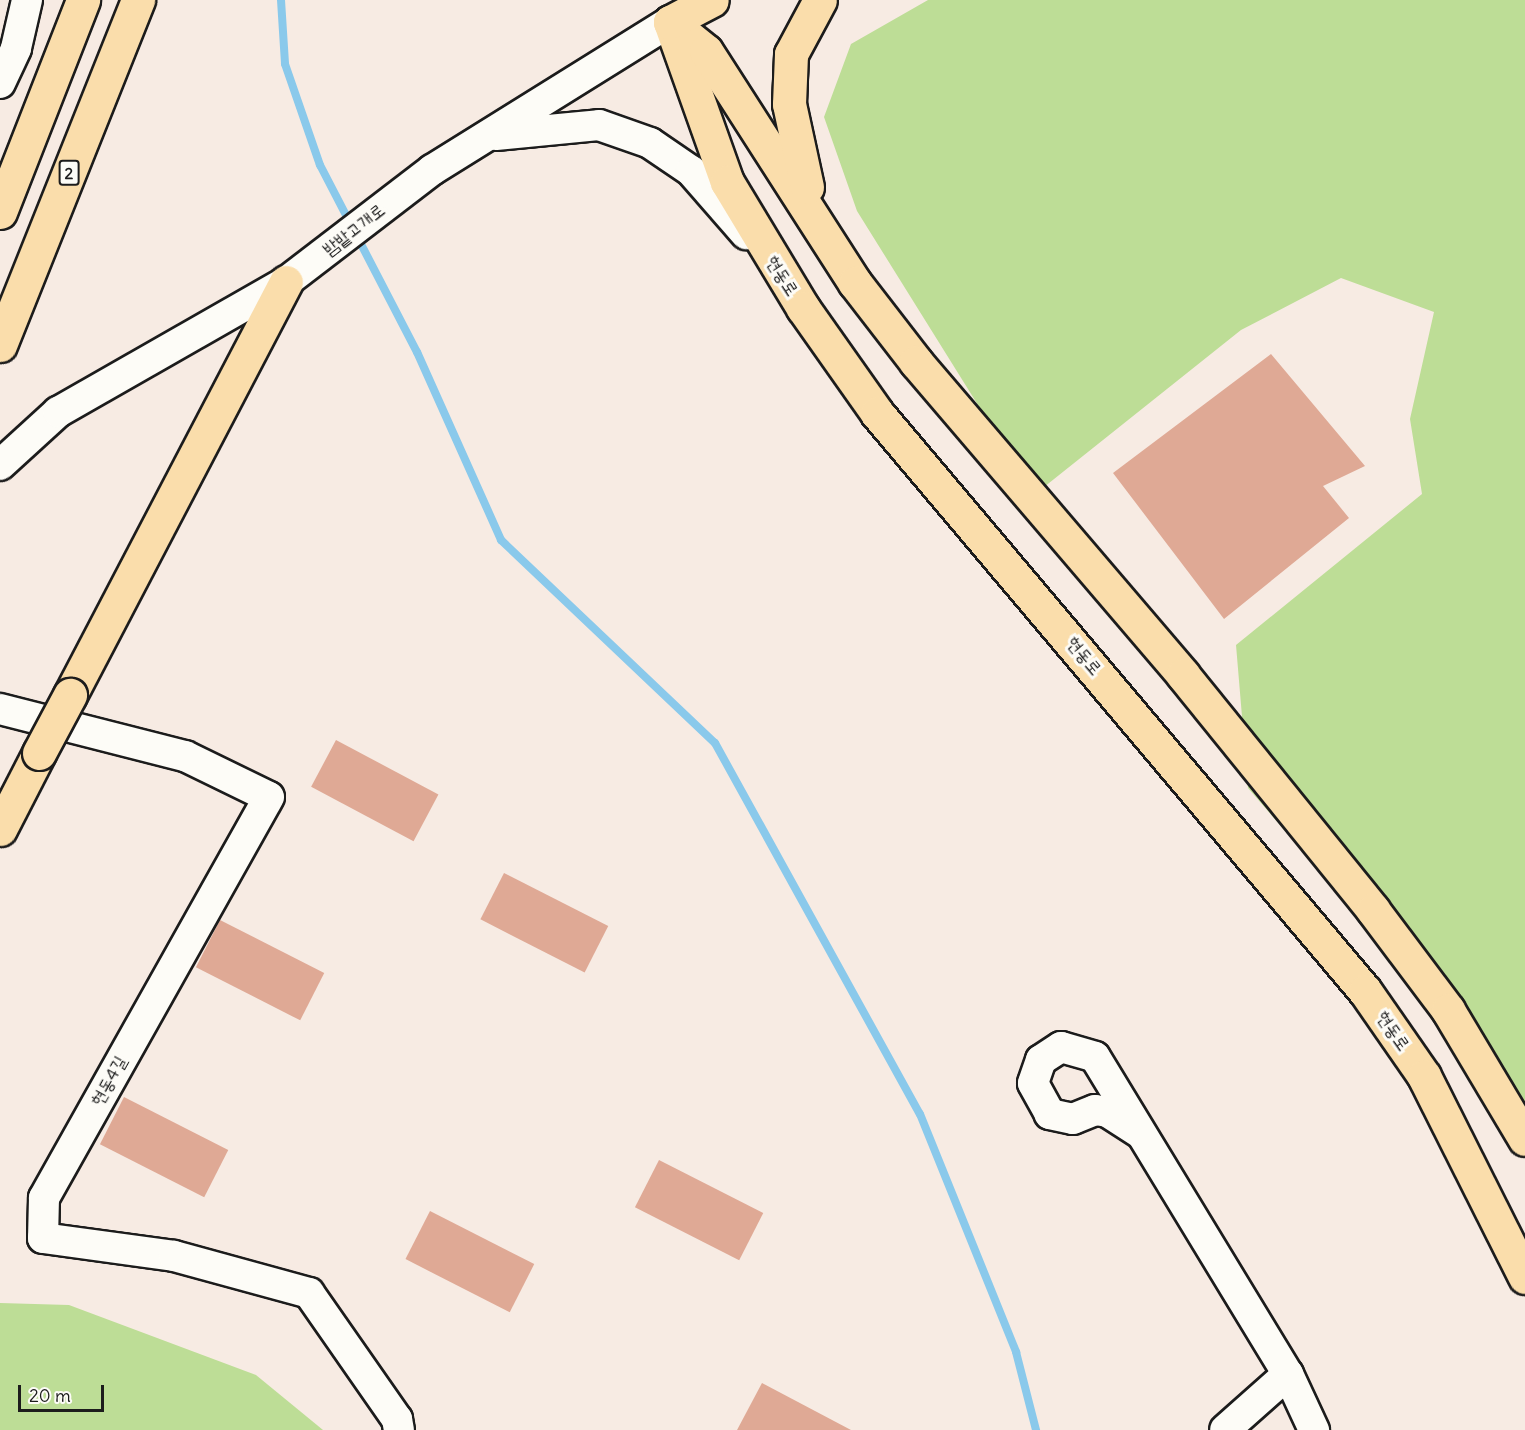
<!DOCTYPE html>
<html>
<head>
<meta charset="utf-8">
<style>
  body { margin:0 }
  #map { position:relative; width:1525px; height:1430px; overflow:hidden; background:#f7ebe3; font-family:Delius,"Poor Story",sans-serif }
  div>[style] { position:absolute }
  .green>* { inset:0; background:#bddd96 }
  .stream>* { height:8px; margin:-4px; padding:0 4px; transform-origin:4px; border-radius:4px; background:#8ac9eb }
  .building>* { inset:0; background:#dfa995; transform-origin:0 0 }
  .roads { filter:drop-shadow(2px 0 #1c1c1c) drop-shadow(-2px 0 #1c1c1c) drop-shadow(0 2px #1c1c1c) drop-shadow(0 -2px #1c1c1c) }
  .minor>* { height:30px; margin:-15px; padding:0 15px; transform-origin:15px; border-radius:15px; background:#fdfcf7 }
  .major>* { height:33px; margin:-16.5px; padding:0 16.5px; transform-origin:16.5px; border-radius:16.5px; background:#faddab }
  .highway>* { height:33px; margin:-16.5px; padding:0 16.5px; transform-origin:16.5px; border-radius:16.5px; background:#faddab }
  .bridges { filter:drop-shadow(2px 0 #1c1c1c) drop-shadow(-2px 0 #1c1c1c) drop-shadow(0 2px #1c1c1c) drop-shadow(0 -2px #1c1c1c) }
  .highway-bridge>* { height:33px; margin:-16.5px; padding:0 16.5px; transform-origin:16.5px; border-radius:16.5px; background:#faddab }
  span { translate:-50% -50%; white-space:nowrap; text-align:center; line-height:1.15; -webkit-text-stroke:6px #fdfcf7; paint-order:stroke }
  .shield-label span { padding:2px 4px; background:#fdfcf7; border:2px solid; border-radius:4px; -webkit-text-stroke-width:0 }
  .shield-label { font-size:16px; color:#1c1c1c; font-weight:700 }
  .street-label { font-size:18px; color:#1c1c1c }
  .scale { position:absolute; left:18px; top:1385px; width:86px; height:27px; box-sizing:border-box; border:3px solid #1c1c1c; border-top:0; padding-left:8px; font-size:18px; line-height:21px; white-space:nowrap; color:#1c1c1c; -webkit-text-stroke:4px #fdfcf7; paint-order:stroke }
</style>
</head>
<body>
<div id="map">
  <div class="green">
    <div style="clip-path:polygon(928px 0,1525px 0,1525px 1108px,1248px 788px,1236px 645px,1422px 494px,1410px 419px,1434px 312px,1341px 278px,1241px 330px,1034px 495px,857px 211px,824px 117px,851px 44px)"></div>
    <div style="clip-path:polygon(0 1303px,69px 1305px,256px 1375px,323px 1430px,0 1430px)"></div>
  </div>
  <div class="stream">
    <div style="left:281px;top:0;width:64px;rotate:86.4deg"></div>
    <div style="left:285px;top:64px;width:107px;rotate:70.9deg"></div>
    <div style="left:320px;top:165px;width:211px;rotate:62.6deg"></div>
    <div style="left:417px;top:352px;width:206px;rotate:65.9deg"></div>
    <div style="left:501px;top:540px;width:295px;rotate:43.5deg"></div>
    <div style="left:715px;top:743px;width:424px;rotate:61.1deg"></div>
    <div style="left:920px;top:1114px;width:257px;rotate:68deg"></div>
    <div style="left:1016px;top:1352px;width:81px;rotate:75.6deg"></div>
  </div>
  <div class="building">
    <div style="clip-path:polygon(1271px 354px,1365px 466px,1323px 486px,1349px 518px,1224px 619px,1113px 473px)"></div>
    <div style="left:336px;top:740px;width:116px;height:53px;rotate:28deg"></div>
    <div style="left:504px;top:873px;width:117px;height:52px;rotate:27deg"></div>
    <div style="left:220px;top:920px;width:117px;height:53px;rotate:27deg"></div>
    <div style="left:124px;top:1097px;width:117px;height:53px;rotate:27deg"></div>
    <div style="left:659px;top:1160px;width:117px;height:53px;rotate:27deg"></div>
    <div style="left:430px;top:1211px;width:117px;height:54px;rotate:27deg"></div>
    <div style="clip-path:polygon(762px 1383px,851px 1430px,737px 1430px)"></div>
  </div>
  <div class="roads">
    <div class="minor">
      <div style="left:0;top:83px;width:38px;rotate:-65deg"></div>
      <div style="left:16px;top:48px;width:49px;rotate:-77.1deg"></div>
      <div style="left:496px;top:135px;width:103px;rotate:-5.5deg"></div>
      <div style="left:599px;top:125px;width:54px;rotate:19.4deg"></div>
      <div style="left:650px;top:143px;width:50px;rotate:34.3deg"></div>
      <div style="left:691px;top:171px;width:84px;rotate:48.9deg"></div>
      <div style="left:0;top:465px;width:79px;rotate:-42.4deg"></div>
      <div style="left:58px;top:412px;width:262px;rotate:-29.7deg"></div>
      <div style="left:286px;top:282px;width:184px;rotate:-37.5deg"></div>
      <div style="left:432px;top:170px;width:280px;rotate:-31.9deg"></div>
      <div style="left:0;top:709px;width:191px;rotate:14.3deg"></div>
      <div style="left:185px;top:756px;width:93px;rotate:26deg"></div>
      <div style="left:269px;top:797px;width:460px;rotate:119.3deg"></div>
      <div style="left:44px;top:1198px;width:40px;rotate:91.4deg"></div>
      <div style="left:43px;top:1238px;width:132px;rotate:7.8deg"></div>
      <div style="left:174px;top:1256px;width:140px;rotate:15.3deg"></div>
      <div style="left:309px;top:1293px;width:154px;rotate:55.1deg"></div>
      <div style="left:397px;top:1419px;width:11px;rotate:80deg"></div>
      <div style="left:1140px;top:1133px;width:38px;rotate:-147deg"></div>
      <div style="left:1108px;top:1112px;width:13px;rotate:-171deg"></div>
      <div style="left:1095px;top:1110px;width:24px;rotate:158deg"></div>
      <div style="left:1073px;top:1119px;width:24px;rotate:-168deg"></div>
      <div style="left:1050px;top:1114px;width:35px;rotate:-119deg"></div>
      <div style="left:1033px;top:1083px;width:24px;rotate:-71deg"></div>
      <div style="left:1041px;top:1060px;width:24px;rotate:-33deg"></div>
      <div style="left:1061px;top:1047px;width:35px;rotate:16deg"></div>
      <div style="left:1095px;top:1057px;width:371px;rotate:58.7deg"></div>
      <div style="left:1288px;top:1374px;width:84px;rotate:138.4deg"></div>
      <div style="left:1288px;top:1374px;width:62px;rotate:65.1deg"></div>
    </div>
    <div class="major">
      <div style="left:670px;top:22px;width:170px;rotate:70.4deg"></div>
      <div style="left:727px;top:182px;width:147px;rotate:58.9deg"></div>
      <div style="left:803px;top:308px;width:128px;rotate:54.8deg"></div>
      <div style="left:877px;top:413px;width:756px;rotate:49.83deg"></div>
      <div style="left:1365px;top:991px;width:103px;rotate:55.2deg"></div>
      <div style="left:1424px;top:1076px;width:225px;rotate:63.3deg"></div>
      <div style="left:670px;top:22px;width:46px;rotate:38.9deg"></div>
      <div style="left:706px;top:51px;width:276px;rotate:57.3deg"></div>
      <div style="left:855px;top:283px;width:100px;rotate:52.3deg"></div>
      <div style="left:916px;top:362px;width:411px;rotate:49.5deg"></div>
      <div style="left:1183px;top:675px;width:302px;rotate:51deg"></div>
      <div style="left:1373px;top:910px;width:125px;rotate:53.1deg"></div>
      <div style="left:1448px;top:1010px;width:150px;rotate:59.2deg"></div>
      <div style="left:670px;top:22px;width:47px;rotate:-27.6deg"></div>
      <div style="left:807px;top:187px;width:85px;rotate:-102.2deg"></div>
      <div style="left:789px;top:104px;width:50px;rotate:-87.7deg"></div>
      <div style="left:791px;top:54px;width:61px;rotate:-61.8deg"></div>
    </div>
    <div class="highway">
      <div style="left:0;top:212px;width:228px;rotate:-68.6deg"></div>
      <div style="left:0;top:345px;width:372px;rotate:-68.2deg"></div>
      <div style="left:70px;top:695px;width:466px;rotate:-62.4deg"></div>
      <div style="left:0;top:829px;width:85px;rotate:-62.8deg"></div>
    </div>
  </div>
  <div class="bridges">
    <div class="highway-bridge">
      <div style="left:39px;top:753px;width:66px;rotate:-61.9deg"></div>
    </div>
  </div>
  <div class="shield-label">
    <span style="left:69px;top:173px">2</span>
  </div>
  <div class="street-label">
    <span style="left:354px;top:230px;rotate:-38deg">밤밭고개로</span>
    <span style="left:782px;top:276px;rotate:57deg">현동로</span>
    <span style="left:1084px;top:656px;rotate:50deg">현동로</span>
    <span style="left:1393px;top:1031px;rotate:55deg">현동로</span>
    <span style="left:109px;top:1081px;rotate:-61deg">현동4길</span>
  </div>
  <div class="scale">20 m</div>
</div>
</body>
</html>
